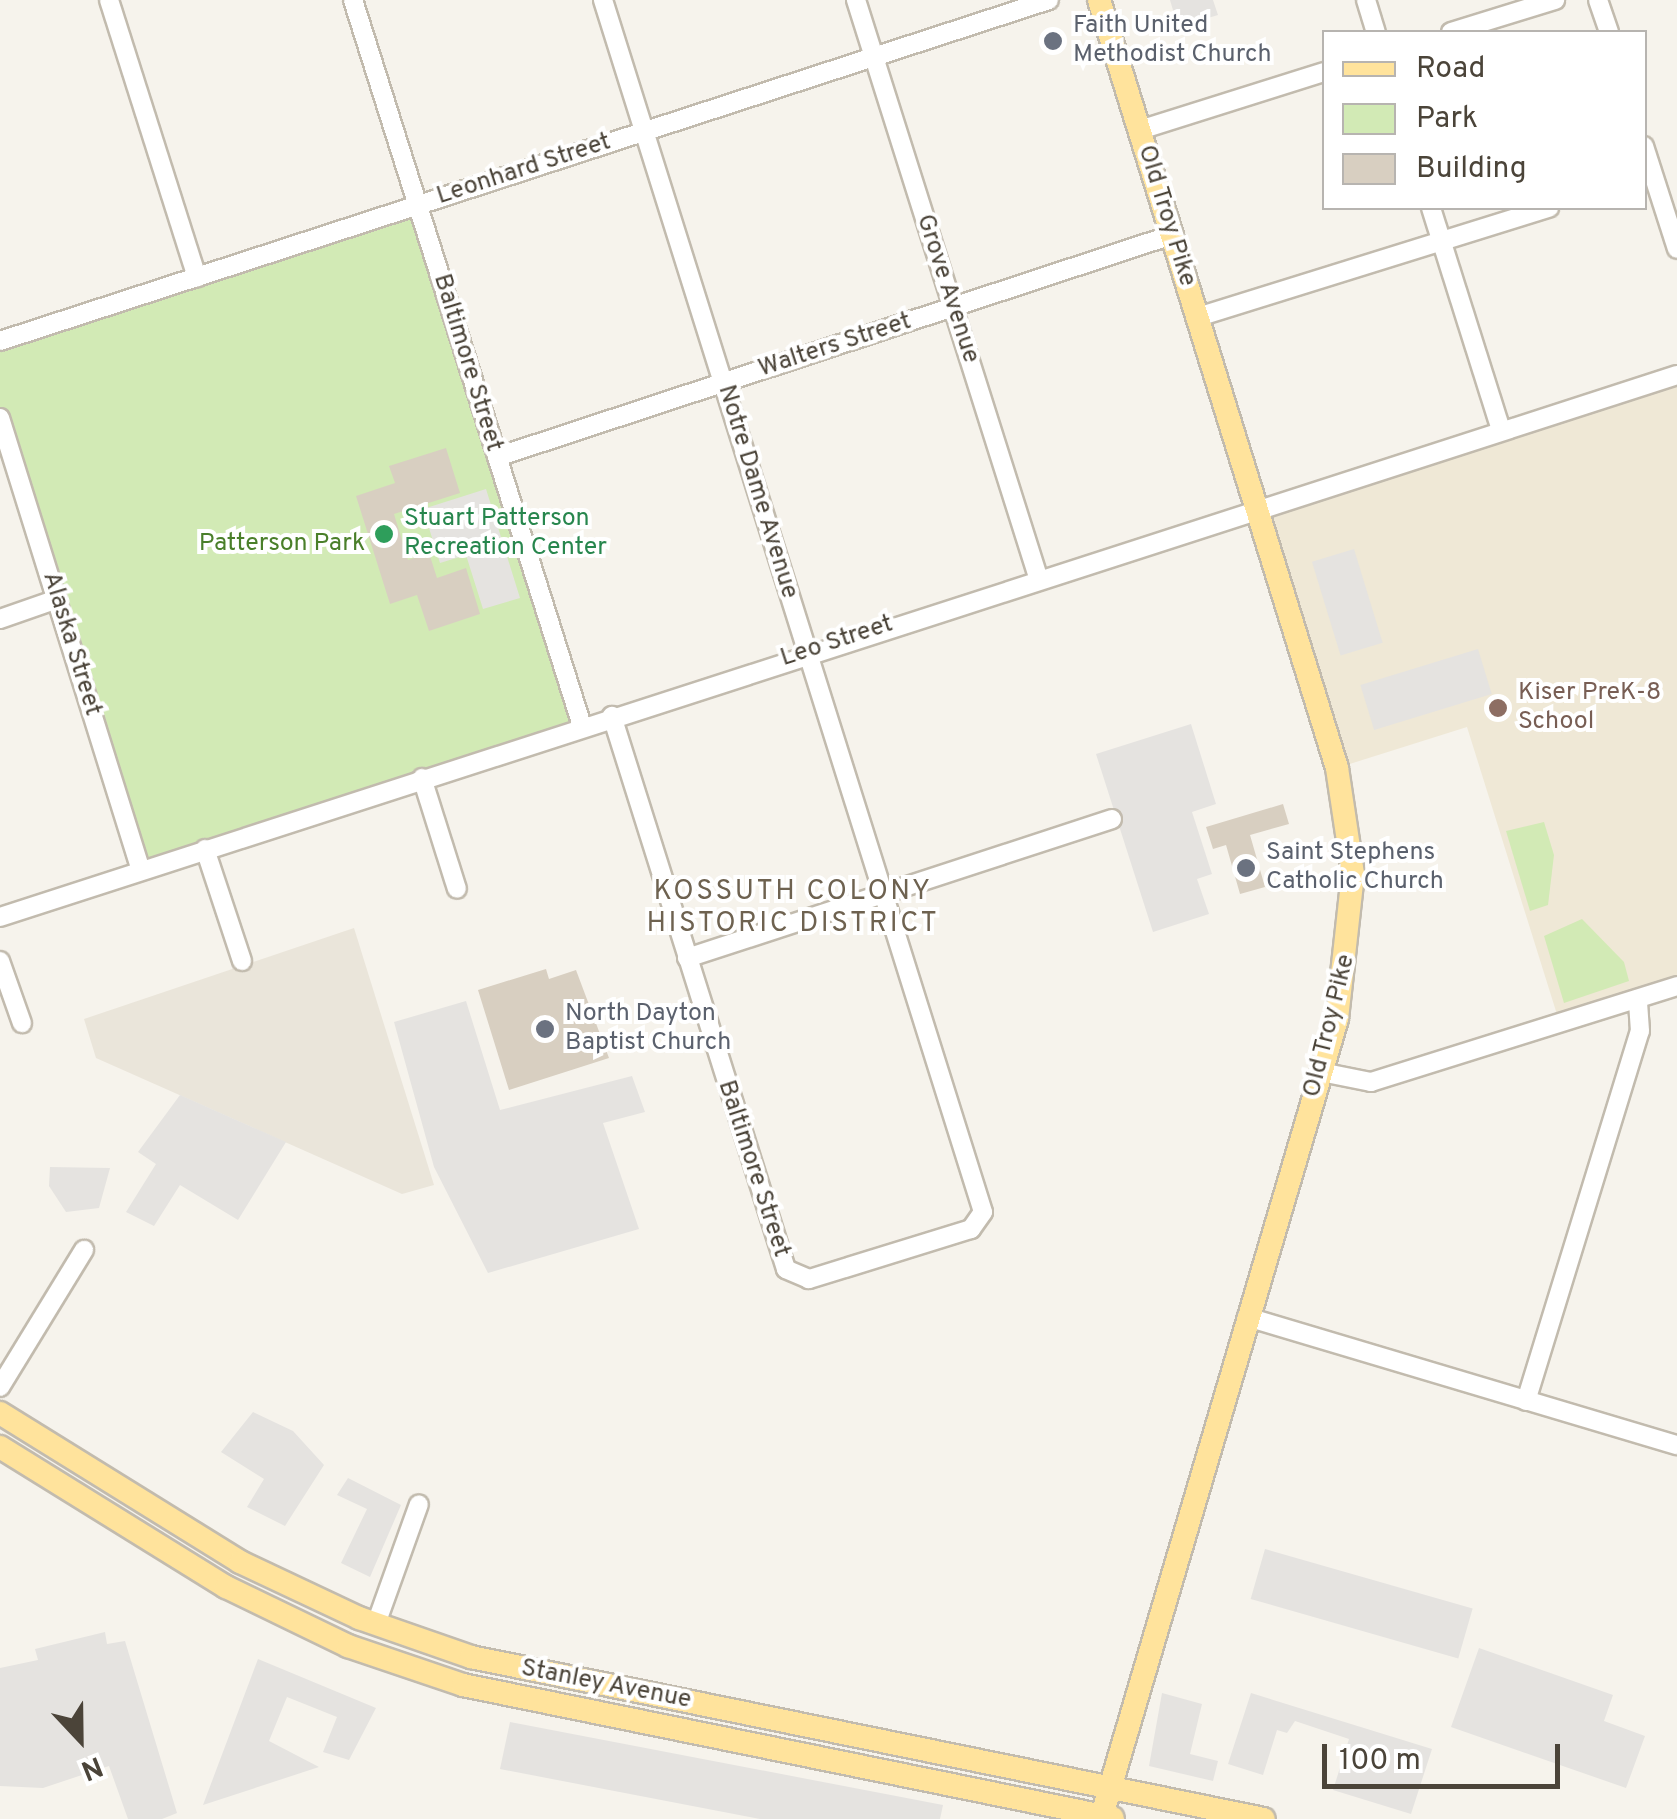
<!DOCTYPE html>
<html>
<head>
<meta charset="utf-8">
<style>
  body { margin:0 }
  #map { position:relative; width:1677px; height:1819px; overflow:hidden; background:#f6f3ec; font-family:Overpass,sans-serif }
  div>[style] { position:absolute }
  .residential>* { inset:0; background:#eae5da }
  .education>* { inset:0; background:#efe8d6 }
  .green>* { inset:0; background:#d2eab5 }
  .parking>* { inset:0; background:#e5e3e0; transform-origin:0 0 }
  .building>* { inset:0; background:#d8cfc1 }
  .roads { filter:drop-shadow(2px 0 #c2bbae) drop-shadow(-2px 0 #c2bbae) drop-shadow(0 2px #c2bbae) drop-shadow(0 -2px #c2bbae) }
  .minor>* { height:18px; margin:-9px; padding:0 9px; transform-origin:9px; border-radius:9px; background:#fff }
  .major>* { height:22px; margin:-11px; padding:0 11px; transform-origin:11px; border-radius:11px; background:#ffe39c }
  .dots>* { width:28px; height:28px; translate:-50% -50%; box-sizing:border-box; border:5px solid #fff; border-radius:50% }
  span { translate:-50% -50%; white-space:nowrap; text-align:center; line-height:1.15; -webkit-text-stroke:8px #fff; paint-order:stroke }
  .worship-label { font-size:25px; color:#5b616d }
  .left { translate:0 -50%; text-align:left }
  .street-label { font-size:25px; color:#4b4439 }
  .leisure-label { font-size:25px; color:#27864d }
  .park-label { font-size:25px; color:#4a7f2a }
  .education-label { font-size:25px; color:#785e54 }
  .neighbourhood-label { font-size:28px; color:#6e6250; letter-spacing:2.5px }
  .legend { position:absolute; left:1322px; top:30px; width:325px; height:180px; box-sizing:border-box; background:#fff; border:2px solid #b7b4b0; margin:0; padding:12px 18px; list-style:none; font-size:30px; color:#4b4439 }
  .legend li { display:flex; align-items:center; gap:20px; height:50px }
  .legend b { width:50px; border:2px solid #b7b4b0 }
  .north { position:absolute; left:30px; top:1689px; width:100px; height:100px; -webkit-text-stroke:8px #fff; paint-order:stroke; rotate:158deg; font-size:28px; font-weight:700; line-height:40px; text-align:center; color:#4b4439 }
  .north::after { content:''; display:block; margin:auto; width:35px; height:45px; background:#4b4439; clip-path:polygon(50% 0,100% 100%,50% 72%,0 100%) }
  .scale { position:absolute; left:1322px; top:1744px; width:238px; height:45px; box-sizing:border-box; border:5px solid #4b4439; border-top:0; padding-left:12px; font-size:30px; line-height:35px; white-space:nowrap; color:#4b4439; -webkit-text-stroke:8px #fff; paint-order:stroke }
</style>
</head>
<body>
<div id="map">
  <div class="residential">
    <div style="clip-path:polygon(354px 928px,434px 1185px,402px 1194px,96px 1058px,84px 1019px)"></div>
  </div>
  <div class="education">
    <div style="clip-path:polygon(1677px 375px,1677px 986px,1560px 1024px,1467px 727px,1337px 768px,1257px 505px)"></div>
  </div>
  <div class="green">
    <div style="clip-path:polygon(418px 205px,582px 726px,141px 870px,0 418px,0 341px)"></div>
    <div style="clip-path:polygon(1544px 822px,1554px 855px,1548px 905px,1530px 911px,1506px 831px)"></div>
    <div style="clip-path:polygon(1582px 919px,1624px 962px,1629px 981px,1564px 1003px,1544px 936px)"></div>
  </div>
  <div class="parking">
    <div style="clip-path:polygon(1170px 0,1213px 0,1218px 15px,1178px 27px)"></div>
    <div style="clip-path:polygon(486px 489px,520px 598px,483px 609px,466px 555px,440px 563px,423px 509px)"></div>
    <div style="left:1354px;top:549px;width:98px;height:44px;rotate:73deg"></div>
    <div style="left:1478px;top:649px;width:47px;height:123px;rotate:73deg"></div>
    <div style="clip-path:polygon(1191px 724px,1216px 804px,1192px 812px,1212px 874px,1197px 879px,1209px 914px,1153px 932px,1096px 754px)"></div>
    <div style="clip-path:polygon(466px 1001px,500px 1110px,632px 1076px,645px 1112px,603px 1123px,639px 1229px,488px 1273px,434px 1167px,394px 1022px)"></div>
    <div style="clip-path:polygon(180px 1095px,286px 1142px,238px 1220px,180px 1185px,154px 1226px,126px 1212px,156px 1164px,138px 1152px)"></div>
    <div style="clip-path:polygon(50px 1167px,110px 1168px,99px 1208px,66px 1212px,49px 1186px)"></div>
    <div style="clip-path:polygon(253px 1412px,293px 1431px,324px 1465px,285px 1526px,247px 1507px,264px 1479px,221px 1452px)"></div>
    <div style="clip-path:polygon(348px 1478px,401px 1505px,370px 1577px,341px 1563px,367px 1509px,337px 1495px)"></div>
    <div style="left:1265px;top:1549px;width:216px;height:52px;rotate:16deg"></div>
    <div style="clip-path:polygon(105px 1632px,107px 1644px,125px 1641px,177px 1813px,162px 1819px,128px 1819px,109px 1766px,43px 1788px,0 1786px,0 1668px,38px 1660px,35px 1649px)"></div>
    <div style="clip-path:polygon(1479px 1648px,1613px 1695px,1604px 1721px,1645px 1736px,1626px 1788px,1451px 1727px)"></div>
    <div style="clip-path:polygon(258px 1659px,376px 1708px,349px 1760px,323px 1752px,337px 1717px,287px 1697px,269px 1741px,319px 1767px,203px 1805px)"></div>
    <div style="clip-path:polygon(1162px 1693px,1202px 1704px,1190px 1754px,1218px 1761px,1213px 1781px,1149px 1766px)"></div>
    <div style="clip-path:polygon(1251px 1693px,1432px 1749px,1411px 1814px,1333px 1790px,1349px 1739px,1295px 1721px,1287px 1733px,1277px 1730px,1263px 1775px,1228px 1764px)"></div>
    <div style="clip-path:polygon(510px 1722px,943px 1805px,940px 1819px,760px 1819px,500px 1769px)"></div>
  </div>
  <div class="building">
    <div style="clip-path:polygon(446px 448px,460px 493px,394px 514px,408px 560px,429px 553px,437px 578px,466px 568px,480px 614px,429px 631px,417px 595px,390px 604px,356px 496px,395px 483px,389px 466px)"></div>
    <div style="clip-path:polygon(1283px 804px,1289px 824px,1250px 835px,1265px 887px,1240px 894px,1226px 845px,1213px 849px,1206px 827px)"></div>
    <div style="clip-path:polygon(546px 969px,549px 979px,576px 970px,609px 1058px,509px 1090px,478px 990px)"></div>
  </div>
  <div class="roads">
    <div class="minor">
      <div style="left:109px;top:0;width:291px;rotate:72.4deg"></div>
      <div style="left:353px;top:0;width:761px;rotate:72.49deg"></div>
      <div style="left:603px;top:0;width:1270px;rotate:72.59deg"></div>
      <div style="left:983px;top:1212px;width:21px;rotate:125deg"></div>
      <div style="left:971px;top:1229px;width:170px;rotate:162.8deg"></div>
      <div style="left:809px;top:1279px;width:25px;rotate:-157deg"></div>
      <div style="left:786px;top:1269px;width:580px;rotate:-107.47deg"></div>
      <div style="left:856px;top:0;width:605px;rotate:72.49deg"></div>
      <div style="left:1366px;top:0;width:34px;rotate:73deg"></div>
      <div style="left:1598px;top:0;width:34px;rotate:71deg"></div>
      <div style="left:1451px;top:32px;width:109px;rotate:-17.1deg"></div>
      <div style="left:1140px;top:130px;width:193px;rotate:-17.5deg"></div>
      <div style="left:1644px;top:146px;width:108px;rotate:72.2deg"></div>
      <div style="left:1431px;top:208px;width:233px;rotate:72.5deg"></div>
      <div style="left:1198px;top:317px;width:368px;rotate:-17.3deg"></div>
      <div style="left:0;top:341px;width:1103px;rotate:-18.01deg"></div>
      <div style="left:0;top:418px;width:473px;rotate:72.7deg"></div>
      <div style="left:497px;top:457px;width:711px;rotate:-18.21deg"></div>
      <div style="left:0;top:619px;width:60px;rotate:-19.3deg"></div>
      <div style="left:422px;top:778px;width:116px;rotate:72.5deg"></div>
      <div style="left:205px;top:849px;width:118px;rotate:71.7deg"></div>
      <div style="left:0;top:917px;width:1762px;rotate:-17.91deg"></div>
      <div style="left:687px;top:958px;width:447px;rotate:-18.1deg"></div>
      <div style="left:0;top:961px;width:66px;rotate:70.5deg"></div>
      <div style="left:1321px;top:1072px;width:51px;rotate:11.3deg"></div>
      <div style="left:1371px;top:1082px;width:321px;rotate:-17.4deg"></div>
      <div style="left:1247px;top:1317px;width:449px;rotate:16.6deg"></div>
      <div style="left:0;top:1387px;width:161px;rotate:-58.5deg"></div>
      <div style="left:1526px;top:1401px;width:387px;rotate:-72.9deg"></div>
      <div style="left:1640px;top:1031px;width:32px;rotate:-94deg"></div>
      <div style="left:376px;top:1624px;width:127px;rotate:-70.3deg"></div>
    </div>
    <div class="major">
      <div style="left:1099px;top:0;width:804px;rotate:72.78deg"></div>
      <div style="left:1337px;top:768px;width:107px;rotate:81.4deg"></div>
      <div style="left:1353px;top:874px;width:146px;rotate:96.3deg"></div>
      <div style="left:1337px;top:1019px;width:834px;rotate:106.44deg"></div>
      <div style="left:0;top:1413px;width:282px;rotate:31.8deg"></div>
      <div style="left:240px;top:1562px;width:132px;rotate:25.2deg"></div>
      <div style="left:359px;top:1618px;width:119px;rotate:19.2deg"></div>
      <div style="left:471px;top:1657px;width:809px;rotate:11.55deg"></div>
      <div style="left:0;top:1447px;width:266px;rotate:31.8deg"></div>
      <div style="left:226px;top:1587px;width:136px;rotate:25.8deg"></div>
      <div style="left:348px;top:1646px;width:121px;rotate:18.7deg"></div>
      <div style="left:463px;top:1685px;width:663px;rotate:11.56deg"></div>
    </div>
  </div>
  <div class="dots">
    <div style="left:1053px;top:41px;background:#6b7280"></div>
    <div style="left:384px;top:534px;background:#2e9e5b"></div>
    <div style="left:1498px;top:708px;background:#8d6e63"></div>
    <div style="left:1246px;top:868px;background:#6b7280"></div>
    <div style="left:545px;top:1029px;background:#6b7280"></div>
  </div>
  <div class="worship-label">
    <span class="left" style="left:1073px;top:41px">Faith United<br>Methodist Church</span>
    <span class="left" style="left:1266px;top:868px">Saint Stephens<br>Catholic Church</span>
    <span class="left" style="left:565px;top:1029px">North Dayton<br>Baptist Church</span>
  </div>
  <div class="street-label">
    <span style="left:524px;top:170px;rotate:-18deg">Leonhard Street</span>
    <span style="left:1166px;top:216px;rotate:73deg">Old Troy Pike</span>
    <span style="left:947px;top:289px;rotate:72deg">Grove Avenue</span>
    <span style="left:835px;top:346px;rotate:-18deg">Walters Street</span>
    <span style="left:467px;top:363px;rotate:73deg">Baltimore Street</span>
    <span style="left:757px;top:492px;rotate:73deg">Notre Dame Avenue</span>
    <span style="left:837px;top:642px;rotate:-18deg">Leo Street</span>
    <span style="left:71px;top:644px;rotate:73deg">Alaska Street</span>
    <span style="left:1330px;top:1026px;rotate:-76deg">Old Troy Pike</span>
    <span style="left:753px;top:1169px;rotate:72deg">Baltimore Street</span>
    <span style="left:606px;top:1685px;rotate:11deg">Stanley Avenue</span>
  </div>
  <div class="leisure-label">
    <span class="left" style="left:404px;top:534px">Stuart Patterson<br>Recreation Center</span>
  </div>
  <div class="park-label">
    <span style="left:282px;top:544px">Patterson Park</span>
  </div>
  <div class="education-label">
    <span class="left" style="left:1518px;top:708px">Kiser PreK-8<br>School</span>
  </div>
  <div class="neighbourhood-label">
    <span style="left:793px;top:908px">KOSSUTH COLONY<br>HISTORIC DISTRICT</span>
  </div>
  <ul class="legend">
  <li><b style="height:12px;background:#ffe39c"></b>Road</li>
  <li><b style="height:28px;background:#d2eab5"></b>Park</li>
  <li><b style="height:28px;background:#d8cfc1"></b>Building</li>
  </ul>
  <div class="north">N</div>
  <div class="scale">100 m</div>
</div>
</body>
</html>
